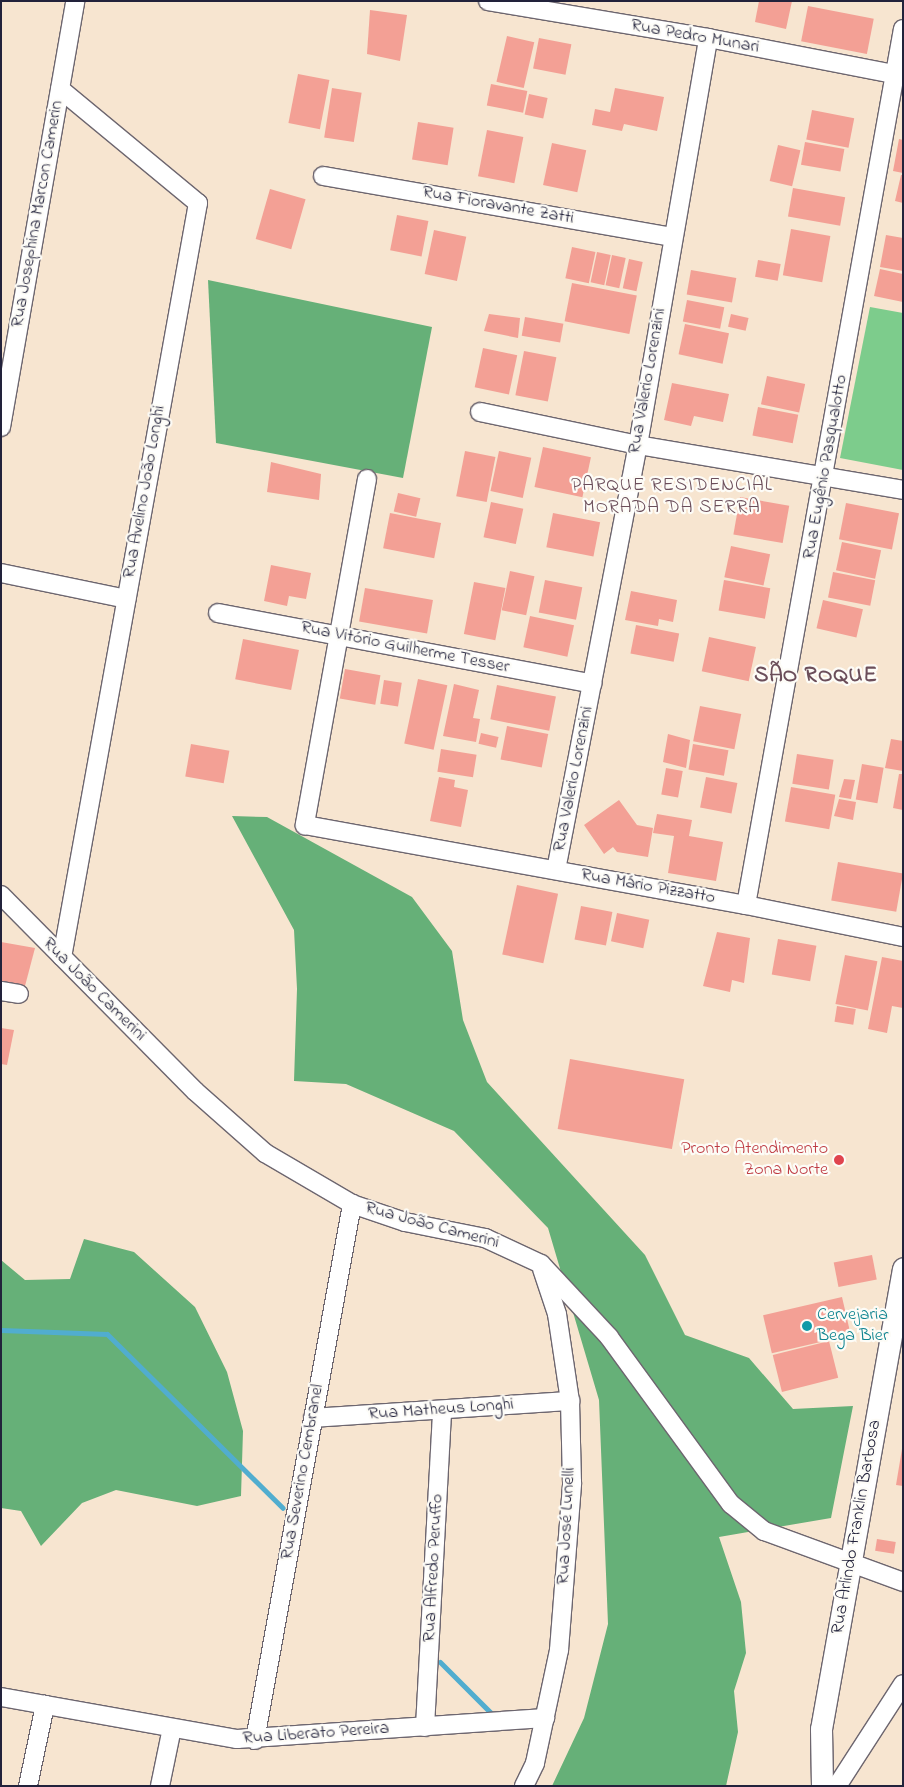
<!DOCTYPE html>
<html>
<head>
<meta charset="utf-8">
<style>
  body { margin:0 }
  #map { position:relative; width:904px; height:1787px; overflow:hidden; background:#f7e5d0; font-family:"Indie Flower",sans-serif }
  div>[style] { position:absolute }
  .green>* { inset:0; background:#7dcc8c }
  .forest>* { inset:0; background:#66b078 }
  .stream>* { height:5px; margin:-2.5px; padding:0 2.5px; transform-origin:2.5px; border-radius:2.5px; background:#51adcf }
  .building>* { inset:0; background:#f3a095; transform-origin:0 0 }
  .roads { filter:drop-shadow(1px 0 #6d666f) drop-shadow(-1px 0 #6d666f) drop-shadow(0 1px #6d666f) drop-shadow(0 -1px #6d666f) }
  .minor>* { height:18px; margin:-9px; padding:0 9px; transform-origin:9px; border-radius:9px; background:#fff }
  .tertiary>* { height:21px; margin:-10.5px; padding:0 10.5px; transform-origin:10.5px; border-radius:10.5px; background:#fff }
  .dots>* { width:14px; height:14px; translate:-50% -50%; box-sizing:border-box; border:2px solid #fdfcf7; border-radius:50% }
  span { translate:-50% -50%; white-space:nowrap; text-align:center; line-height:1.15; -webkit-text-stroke:4.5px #fdfcf7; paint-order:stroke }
  .street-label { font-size:18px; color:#22223b }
  .health-label { font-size:18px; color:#be3a42 }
  .right { translate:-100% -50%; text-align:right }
  .culture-label { font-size:18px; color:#0d838f }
  .left { translate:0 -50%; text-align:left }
  .neighbourhood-label { font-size:19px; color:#6b4e5a; letter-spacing:1px }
  .district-label { font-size:22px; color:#6b4e5a; font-weight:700; letter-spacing:1px }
  .frame { position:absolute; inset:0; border:2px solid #22223b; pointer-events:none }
</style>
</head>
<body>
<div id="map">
  <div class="green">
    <div style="clip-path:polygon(870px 307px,903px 313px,903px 470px,840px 458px)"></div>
  </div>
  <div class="forest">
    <div style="clip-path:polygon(208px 280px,432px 327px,403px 478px,216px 443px)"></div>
    <div style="clip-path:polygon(232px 816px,267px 817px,412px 897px,452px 951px,463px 1020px,487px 1082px,645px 1255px,685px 1335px,749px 1358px,793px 1409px,853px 1406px,831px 1518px,719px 1537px,741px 1602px,746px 1653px,734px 1691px,738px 1732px,726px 1786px,552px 1786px,584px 1718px,608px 1624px,599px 1400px,548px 1228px,454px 1131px,346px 1084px,294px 1081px,297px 989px,294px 930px)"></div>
    <div style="clip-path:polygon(84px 1239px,134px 1252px,195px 1307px,227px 1372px,243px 1431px,241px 1496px,197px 1506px,116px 1490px,82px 1503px,41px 1546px,21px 1511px,1px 1508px,1px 1260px,25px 1280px,70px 1279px)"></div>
  </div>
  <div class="stream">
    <div style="left:1px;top:1330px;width:106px;rotate:2.2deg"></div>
    <div style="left:107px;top:1334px;width:247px;rotate:44.7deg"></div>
    <div style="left:440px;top:1662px;width:79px;rotate:45deg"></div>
  </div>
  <div class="building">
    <div style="clip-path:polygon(759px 1px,792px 1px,786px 29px,755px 22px)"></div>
    <div style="left:808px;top:6px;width:67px;height:36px;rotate:11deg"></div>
    <div style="clip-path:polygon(370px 10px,407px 15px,400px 61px,367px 54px)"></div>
    <div style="left:507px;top:36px;width:28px;height:47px;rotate:13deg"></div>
    <div style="left:539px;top:38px;width:33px;height:31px;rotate:11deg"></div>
    <div style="left:298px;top:74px;width:32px;height:50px;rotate:11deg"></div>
    <div style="left:491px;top:84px;width:37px;height:22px;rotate:11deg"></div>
    <div style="left:332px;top:88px;width:30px;height:50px;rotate:9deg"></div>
    <div style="clip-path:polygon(615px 88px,664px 97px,657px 131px,624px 124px,622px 131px,592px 125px,595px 109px,610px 112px)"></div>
    <div style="left:529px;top:94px;width:19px;height:21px;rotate:12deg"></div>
    <div style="left:812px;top:110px;width:43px;height:30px;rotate:11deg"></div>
    <div style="left:418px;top:122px;width:36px;height:38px;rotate:9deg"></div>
    <div style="left:487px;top:130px;width:37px;height:47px;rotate:11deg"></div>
    <div style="clip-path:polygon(899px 139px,903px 140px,903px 173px,893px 171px)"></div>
    <div style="left:805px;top:142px;width:40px;height:23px;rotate:10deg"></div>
    <div style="left:552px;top:143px;width:35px;height:43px;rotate:12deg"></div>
    <div style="left:778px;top:145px;width:23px;height:37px;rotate:13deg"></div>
    <div style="clip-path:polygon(901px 175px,903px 175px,903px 203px,895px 201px)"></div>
    <div style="left:793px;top:188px;width:53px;height:29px;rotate:10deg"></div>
    <div style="left:270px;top:189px;width:37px;height:52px;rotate:16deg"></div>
    <div style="left:397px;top:215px;width:32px;height:36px;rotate:11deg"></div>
    <div style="left:791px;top:229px;width:40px;height:47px;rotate:10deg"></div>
    <div style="left:434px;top:230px;width:33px;height:45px;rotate:12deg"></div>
    <div style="clip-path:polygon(886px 235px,903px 238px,903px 271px,880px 267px)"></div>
    <div style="left:572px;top:247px;width:24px;height:32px;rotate:12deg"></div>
    <div style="left:597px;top:252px;width:14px;height:31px;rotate:12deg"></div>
    <div style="left:612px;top:255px;width:14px;height:31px;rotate:12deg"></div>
    <div style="left:629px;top:259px;width:14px;height:30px;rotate:12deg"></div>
    <div style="left:758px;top:260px;width:23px;height:17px;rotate:10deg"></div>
    <div style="clip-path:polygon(880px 269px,903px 274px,903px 302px,874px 296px)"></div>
    <div style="left:691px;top:270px;width:46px;height:25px;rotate:10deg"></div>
    <div style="left:572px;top:283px;width:66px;height:39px;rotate:11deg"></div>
    <div style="left:687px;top:300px;width:38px;height:22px;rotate:11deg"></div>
    <div style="clip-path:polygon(489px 314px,520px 318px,518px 338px,484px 331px)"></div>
    <div style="left:731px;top:314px;width:18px;height:13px;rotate:13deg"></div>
    <div style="left:525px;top:317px;width:39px;height:19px;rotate:10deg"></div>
    <div style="left:685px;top:324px;width:45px;height:31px;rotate:12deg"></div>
    <div style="left:483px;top:348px;width:35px;height:40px;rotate:12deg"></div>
    <div style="left:524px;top:351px;width:33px;height:45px;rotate:11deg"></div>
    <div style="left:767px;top:376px;width:39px;height:29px;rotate:12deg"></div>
    <div style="clip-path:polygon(672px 383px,729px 394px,723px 422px,694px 416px,691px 426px,664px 420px)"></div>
    <div style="left:758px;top:407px;width:41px;height:29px;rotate:11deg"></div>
    <div style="left:543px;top:447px;width:49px;height:41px;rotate:12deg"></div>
    <div style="left:465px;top:451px;width:31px;height:46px;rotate:11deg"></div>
    <div style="left:499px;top:451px;width:33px;height:41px;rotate:12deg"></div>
    <div style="clip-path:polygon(271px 462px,321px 474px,319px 500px,267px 492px)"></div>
    <div style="left:398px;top:493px;width:23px;height:19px;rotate:13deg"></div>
    <div style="left:740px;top:497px;width:50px;height:38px;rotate:10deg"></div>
    <div style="left:491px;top:502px;width:33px;height:36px;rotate:12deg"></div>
    <div style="left:846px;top:503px;width:54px;height:37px;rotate:11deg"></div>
    <div style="left:390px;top:513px;width:52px;height:36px;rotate:11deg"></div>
    <div style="left:553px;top:513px;width:48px;height:35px;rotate:11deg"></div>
    <div style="left:842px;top:542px;width:40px;height:29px;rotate:12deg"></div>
    <div style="left:731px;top:546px;width:40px;height:32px;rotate:12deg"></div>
    <div style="clip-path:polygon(271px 565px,311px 573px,306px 599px,289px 596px,287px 606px,264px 601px)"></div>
    <div style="left:510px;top:571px;width:25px;height:40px;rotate:12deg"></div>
    <div style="left:833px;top:572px;width:43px;height:26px;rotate:11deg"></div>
    <div style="left:545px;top:580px;width:38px;height:33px;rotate:11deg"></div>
    <div style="left:724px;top:580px;width:47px;height:31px;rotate:10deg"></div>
    <div style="left:474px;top:582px;width:32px;height:53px;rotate:11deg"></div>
    <div style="left:365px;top:588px;width:69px;height:34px;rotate:10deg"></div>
    <div style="clip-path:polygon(631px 591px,677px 600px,673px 622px,659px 619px,658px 626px,625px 620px)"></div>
    <div style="left:823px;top:600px;width:41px;height:29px;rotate:13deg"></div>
    <div style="left:530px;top:616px;width:45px;height:32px;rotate:12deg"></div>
    <div style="left:636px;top:625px;width:44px;height:29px;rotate:11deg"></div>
    <div style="left:709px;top:637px;width:48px;height:35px;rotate:12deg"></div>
    <div style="left:243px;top:639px;width:57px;height:41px;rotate:11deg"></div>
    <div style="left:345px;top:669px;width:36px;height:30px;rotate:10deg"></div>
    <div style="left:418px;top:679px;width:30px;height:66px;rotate:12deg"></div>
    <div style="left:384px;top:680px;width:18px;height:24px;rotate:9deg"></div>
    <div style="clip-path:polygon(454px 684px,479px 690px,473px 718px,480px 719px,476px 742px,443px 736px)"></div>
    <div style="left:497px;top:685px;width:60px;height:35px;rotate:11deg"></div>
    <div style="left:700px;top:706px;width:42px;height:36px;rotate:11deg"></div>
    <div style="left:507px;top:726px;width:42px;height:34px;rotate:11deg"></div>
    <div style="left:481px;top:733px;width:18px;height:11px;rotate:13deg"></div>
    <div style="clip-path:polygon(668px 734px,690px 740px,686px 768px,663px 762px)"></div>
    <div style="clip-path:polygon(891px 739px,903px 741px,903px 771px,885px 768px)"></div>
    <div style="left:191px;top:744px;width:39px;height:33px;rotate:10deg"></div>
    <div style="left:693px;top:744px;width:36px;height:26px;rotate:10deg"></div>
    <div style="left:441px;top:749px;width:36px;height:23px;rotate:9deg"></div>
    <div style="left:797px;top:754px;width:37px;height:30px;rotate:9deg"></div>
    <div style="left:862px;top:764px;width:22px;height:36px;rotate:10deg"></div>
    <div style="left:666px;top:768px;width:17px;height:27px;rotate:10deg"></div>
    <div style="clip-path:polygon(899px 774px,903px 774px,903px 810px,893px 808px)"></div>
    <div style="clip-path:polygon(439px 777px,455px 780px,454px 787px,468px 790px,461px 827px,430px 821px)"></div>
    <div style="left:706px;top:777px;width:32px;height:31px;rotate:11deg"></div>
    <div style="clip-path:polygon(844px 779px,855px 780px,851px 799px,839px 797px)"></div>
    <div style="left:791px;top:787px;width:45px;height:35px;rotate:10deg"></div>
    <div style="clip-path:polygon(839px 799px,856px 802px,853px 820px,834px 816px)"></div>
    <div style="clip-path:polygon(619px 800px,637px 825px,653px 828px,648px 857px,617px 852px,613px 847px,604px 854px,584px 825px)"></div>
    <div style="clip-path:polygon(657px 814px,692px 820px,689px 836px,723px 842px,716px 881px,668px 873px,674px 836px,653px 833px)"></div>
    <div style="left:838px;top:862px;width:66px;height:39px;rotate:10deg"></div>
    <div style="left:517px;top:885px;width:42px;height:71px;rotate:12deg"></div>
    <div style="left:581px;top:906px;width:32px;height:34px;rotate:11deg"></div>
    <div style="left:617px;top:913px;width:33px;height:29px;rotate:12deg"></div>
    <div style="clip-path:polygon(717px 932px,750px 938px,744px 983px,732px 980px,730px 992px,703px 986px)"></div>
    <div style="left:778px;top:939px;width:39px;height:36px;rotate:10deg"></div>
    <div style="clip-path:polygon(1px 942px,35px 948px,25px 986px,1px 981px)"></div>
    <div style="left:845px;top:955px;width:33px;height:50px;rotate:11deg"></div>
    <div style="clip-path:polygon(882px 957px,903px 961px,903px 1008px,892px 1006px,887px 1033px,868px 1029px)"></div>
    <div style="left:837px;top:1006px;width:19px;height:16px;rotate:9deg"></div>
    <div style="clip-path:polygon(1px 1028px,14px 1030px,7px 1065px,1px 1064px)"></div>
    <div style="left:570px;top:1059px;width:116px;height:71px;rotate:10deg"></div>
    <div style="left:872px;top:1255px;width:25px;height:39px;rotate:79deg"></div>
    <div style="left:842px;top:1297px;width:39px;height:81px;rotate:77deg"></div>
    <div style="left:829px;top:1341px;width:38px;height:58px;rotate:76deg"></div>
    <div style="clip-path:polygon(902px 1449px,903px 1449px,903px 1486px,896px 1485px)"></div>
    <div style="left:877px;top:1539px;width:19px;height:12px;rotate:9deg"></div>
  </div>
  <div class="roads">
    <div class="minor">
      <div style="left:488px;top:1px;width:223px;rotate:9.5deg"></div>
      <div style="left:708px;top:38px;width:199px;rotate:11deg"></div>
      <div style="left:60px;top:89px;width:179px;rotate:39.6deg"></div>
      <div style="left:198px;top:203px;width:766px;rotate:100.22deg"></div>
      <div style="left:323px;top:176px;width:355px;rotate:9.9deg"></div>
      <div style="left:480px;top:412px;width:161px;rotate:11.8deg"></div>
      <div style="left:638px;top:445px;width:269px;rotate:9.6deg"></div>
      <div style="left:1px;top:427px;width:432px;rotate:-80.1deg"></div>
      <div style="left:367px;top:479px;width:352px;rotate:100.2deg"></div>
      <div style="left:305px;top:825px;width:448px;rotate:10.3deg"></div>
      <div style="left:746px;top:905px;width:160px;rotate:11.5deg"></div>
      <div style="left:1px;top:573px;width:128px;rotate:11.7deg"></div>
      <div style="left:218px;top:613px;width:381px;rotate:10.7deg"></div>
      <div style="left:556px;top:870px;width:433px;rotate:-79.1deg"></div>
      <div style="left:638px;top:445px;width:413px;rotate:-80.2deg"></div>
      <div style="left:1px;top:895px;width:276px;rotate:45.3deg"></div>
      <div style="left:195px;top:1091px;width:94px;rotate:41.5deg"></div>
      <div style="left:265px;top:1153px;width:101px;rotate:30.4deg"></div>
      <div style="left:352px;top:1204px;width:56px;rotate:18.8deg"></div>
      <div style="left:405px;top:1222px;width:82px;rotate:11.3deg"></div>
      <div style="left:485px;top:1238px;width:62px;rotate:24.9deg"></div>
      <div style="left:541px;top:1264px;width:100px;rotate:47deg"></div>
      <div style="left:609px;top:1337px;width:207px;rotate:53.9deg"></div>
      <div style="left:731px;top:1504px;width:43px;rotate:39.3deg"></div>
      <div style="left:764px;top:1531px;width:148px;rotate:20.1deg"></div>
      <div style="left:746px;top:905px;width:890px;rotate:-79.84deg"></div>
      <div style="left:1px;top:991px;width:18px;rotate:9deg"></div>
      <div style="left:313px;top:1418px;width:258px;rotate:-3.8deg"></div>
      <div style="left:1px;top:1697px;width:240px;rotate:10.1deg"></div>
      <div style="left:237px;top:1739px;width:309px;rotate:-3.9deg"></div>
      <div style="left:425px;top:1727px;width:317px;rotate:-86.9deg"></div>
      <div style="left:255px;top:1740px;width:545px;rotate:-79.74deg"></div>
      <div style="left:28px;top:1786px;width:83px;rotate:-78.1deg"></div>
      <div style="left:160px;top:1786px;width:59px;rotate:-78.3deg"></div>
      <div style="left:524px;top:1786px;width:25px;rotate:-64deg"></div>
      <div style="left:535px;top:1763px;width:116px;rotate:-78deg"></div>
      <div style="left:559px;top:1650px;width:168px;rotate:-85.5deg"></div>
      <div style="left:572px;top:1483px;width:82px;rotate:-91.4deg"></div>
      <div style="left:570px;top:1401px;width:88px;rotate:-98.5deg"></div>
      <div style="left:557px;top:1314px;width:47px;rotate:-108.4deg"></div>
      <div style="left:837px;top:1786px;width:121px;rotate:-57.1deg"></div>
    </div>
    <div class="tertiary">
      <div style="left:822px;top:1786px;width:57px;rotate:-91deg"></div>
      <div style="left:821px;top:1729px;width:468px;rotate:-79.9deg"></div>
    </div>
  </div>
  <div class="dots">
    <div style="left:839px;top:1160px;background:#e0444e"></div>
    <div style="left:807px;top:1326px;background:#0f9aa8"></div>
  </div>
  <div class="street-label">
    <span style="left:695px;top:37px;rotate:10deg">Rua Pedro Munari</span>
    <span style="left:498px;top:206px;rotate:10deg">Rua Fioravante Zatti</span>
    <span style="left:38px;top:214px;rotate:-80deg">Rua Josephina Marcon Camerin</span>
    <span style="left:648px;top:381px;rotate:-80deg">Rua Valerio Lorenzini</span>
    <span style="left:826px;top:467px;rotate:-80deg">Rua Eugênio Pasqualotto</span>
    <span style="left:145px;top:492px;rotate:-80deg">Rua Avelino João Longhi</span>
    <span style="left:405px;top:648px;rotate:11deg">Rua Vitório Guilherme Tesser</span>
    <span style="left:574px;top:779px;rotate:-79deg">Rua Valerio Lorenzini</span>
    <span style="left:648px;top:887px;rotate:10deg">Rua Mário Pizzatto</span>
    <span style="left:94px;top:990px;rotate:45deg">Rua João Camerini</span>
    <span style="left:432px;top:1226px;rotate:15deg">Rua João Camerini</span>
    <span style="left:441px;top:1410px;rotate:-4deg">Rua Matheus Longhi</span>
    <span style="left:303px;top:1472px;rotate:-80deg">Rua Severino Cembranel</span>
    <span style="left:567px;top:1526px;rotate:-87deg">Rua José Lunelli</span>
    <span style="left:857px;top:1527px;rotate:-80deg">Rua Arlindo Franklin Barbosa</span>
    <span style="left:434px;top:1568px;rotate:-87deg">Rua Alfredo Peruffo</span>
    <span style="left:316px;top:1734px;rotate:-4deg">Rua Liberato Pereira</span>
  </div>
  <div class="health-label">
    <span class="right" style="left:828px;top:1160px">Pronto Atendimento<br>Zona Norte</span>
  </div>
  <div class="culture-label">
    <span class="left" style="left:817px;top:1326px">Cervejaria<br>Bega Bier</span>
  </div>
  <div class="neighbourhood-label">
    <span style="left:672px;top:497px">PARQUE RESIDENCIAL<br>MORADA DA SERRA</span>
  </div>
  <div class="district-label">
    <span style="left:816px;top:677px">SÃO ROQUE</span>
  </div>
  <div class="frame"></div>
</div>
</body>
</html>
